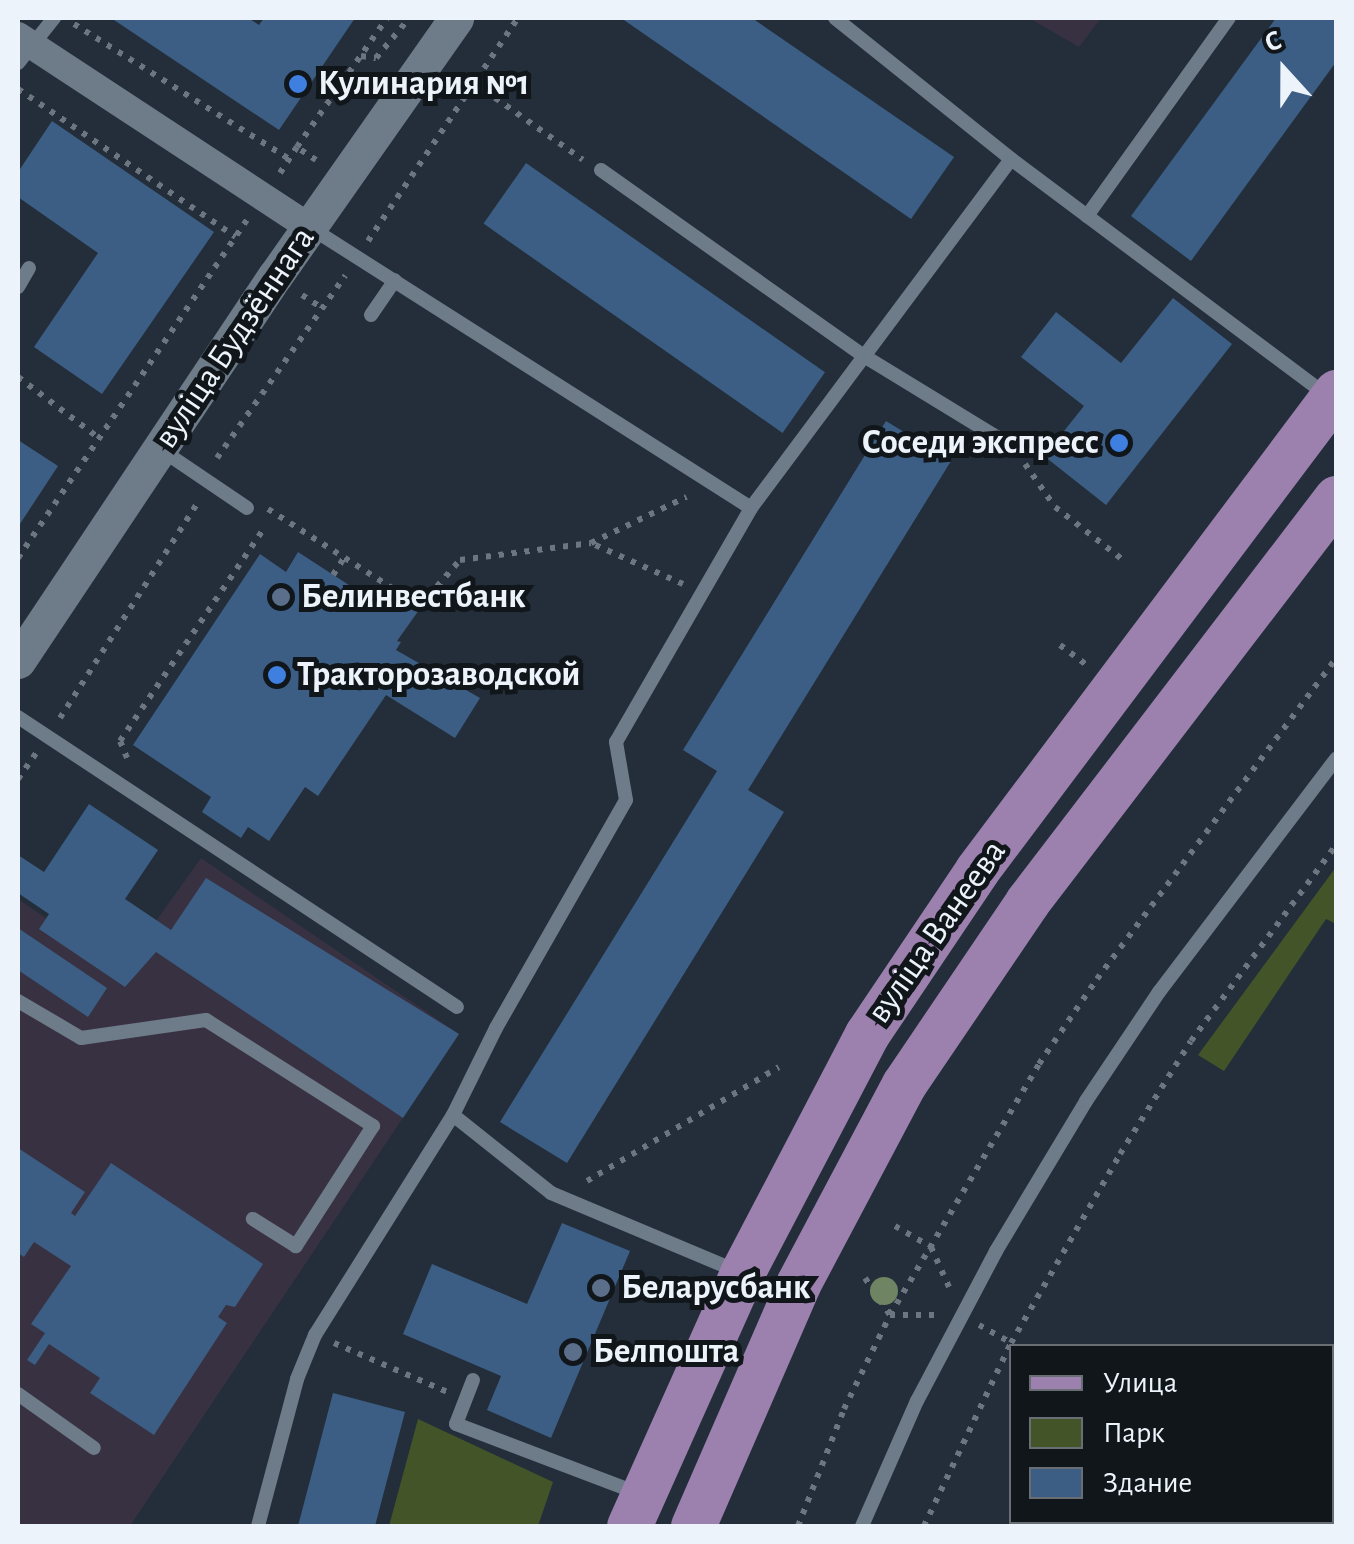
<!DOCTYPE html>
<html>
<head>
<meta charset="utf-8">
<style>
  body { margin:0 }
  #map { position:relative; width:1354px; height:1544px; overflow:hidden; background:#232e3a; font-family:"Alegreya Sans",sans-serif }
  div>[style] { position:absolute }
  .education>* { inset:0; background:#373142 }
  .green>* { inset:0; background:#435528 }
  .building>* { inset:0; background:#3c5e84; transform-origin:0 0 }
  .path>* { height:6px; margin-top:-3px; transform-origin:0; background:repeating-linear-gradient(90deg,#6c7580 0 5px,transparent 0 13px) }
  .service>* { height:14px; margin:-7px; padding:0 7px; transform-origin:7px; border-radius:7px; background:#6e7b88 }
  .minor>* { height:28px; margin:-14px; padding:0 14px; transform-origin:14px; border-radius:14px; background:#6e7b88 }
  .tertiary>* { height:35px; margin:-17.5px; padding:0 17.5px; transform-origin:17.5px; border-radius:17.5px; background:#6e7b88 }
  .primary>* { height:45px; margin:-22.5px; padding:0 22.5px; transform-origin:22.5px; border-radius:22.5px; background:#9c80ae }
  .trees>* { width:28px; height:28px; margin:-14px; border-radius:50%; background:#6e8462 }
  .dots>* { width:28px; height:28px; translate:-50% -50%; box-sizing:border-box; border:5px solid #11161b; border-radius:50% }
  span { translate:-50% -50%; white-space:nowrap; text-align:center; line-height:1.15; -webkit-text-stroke:10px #11161b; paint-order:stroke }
  .poi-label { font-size:35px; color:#ecf3fb; font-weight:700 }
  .left { translate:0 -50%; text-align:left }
  .right { translate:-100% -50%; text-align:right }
  .street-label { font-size:35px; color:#ecf3fb }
  .frame { position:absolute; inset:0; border:20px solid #ecf3fb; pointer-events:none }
  .legend { position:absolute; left:1009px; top:1344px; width:325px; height:180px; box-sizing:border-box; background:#11161b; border:2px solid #696e75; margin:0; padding:12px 18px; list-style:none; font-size:30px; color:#ecf3fb }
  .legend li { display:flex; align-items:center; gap:20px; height:50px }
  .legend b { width:50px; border:2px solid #696e75 }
  .north { position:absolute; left:1234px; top:20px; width:100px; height:100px; -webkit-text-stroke:8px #11161b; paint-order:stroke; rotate:339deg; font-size:28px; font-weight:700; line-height:40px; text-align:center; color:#ecf3fb }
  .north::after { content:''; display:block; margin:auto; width:35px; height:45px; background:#ecf3fb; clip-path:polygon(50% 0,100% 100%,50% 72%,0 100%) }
</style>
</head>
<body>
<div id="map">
  <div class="education">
    <div style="clip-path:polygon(1029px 18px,1101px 18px,1079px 47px)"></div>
    <div style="clip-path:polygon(201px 858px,459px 1034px,130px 1526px,18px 1526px,18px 899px,121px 970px)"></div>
  </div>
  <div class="green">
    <div style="clip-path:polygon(1336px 867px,1336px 924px,1326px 919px,1224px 1071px,1198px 1055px)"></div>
    <div style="clip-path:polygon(418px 1419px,553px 1482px,538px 1526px,389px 1526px)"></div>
  </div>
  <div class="building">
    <div style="clip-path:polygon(111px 18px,248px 18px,259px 25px,264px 18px,355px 18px,279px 130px)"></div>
    <div style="clip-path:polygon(621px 18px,752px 18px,954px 157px,911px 219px)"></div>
    <div style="clip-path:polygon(1276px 18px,1336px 18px,1336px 62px,1191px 261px,1131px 216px)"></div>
    <div style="clip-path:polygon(52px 121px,214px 232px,102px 394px,34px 347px,98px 253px,18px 197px,18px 172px)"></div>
    <div style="left:526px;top:163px;width:365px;height:74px;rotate:35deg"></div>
    <div style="clip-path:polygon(1173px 298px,1232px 344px,1106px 505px,1044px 456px,1084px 406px,1021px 357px,1056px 312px,1121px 363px)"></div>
    <div style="clip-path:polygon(886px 421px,951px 461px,748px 790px,784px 812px,567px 1163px,500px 1122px,717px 771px,683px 750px)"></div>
    <div style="clip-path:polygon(18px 440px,58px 466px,18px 527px)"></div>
    <div style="clip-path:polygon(298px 552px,375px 602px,386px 587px,419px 610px,397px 641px,401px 642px,396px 650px,480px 698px,455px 738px,386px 695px,318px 796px,305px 787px,269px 841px,248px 827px,241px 838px,202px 812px,211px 797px,133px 745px,260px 554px,286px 572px)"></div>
    <div style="clip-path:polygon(89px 804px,158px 850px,125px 899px,171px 930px,206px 878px,459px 1034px,403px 1118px,156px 952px,125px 987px,39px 929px,49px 914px,18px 893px,18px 855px,44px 872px)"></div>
    <div style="clip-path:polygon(18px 928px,107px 988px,88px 1017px,18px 970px)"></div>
    <div style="clip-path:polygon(18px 1148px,85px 1192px,71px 1213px,75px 1216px,111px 1163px,263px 1264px,235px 1307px,226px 1305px,218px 1317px,227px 1323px,154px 1435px,90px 1393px,100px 1378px,49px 1344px,35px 1365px,27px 1360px,45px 1333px,31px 1324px,71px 1266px,34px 1242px,24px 1257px,18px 1253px)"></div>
    <div style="clip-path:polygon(562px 1223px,630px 1251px,551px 1438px,487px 1410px,501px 1376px,403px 1334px,432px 1264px,527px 1304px)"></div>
    <div style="clip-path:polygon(333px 1393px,405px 1412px,375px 1526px,298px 1526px)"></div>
  </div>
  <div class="path">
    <div style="left:74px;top:24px;width:254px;rotate:32.1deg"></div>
    <div style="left:361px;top:56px;width:15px;rotate:8deg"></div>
    <div style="left:376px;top:58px;width:47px;rotate:-50.2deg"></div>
    <div style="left:474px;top:83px;width:133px;rotate:35.2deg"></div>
    <div style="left:18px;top:89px;width:263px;rotate:34.2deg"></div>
    <div style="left:316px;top:160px;width:23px;rotate:-146deg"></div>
    <div style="left:297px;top:147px;width:157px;rotate:-55.1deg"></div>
    <div style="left:280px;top:173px;width:31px;rotate:-57deg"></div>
    <div style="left:368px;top:241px;width:269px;rotate:-56.1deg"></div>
    <div style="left:302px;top:295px;width:24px;rotate:33deg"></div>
    <div style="left:18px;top:377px;width:101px;rotate:37deg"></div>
    <div style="left:217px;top:458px;width:223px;rotate:-54.9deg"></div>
    <div style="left:1025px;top:464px;width:52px;rotate:55.1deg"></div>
    <div style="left:1055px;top:507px;width:86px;rotate:37.9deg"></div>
    <div style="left:268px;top:509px;width:180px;rotate:32.5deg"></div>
    <div style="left:420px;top:606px;width:61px;rotate:-49deg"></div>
    <div style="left:460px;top:560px;width:132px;rotate:-7.4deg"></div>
    <div style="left:18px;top:558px;width:408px;rotate:-55.9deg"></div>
    <div style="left:333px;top:575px;width:20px;rotate:-57deg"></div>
    <div style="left:683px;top:584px;width:101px;rotate:-156deg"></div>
    <div style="left:591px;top:543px;width:106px;rotate:-25.8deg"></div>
    <div style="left:1060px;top:645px;width:34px;rotate:37deg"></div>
    <div style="left:60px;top:718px;width:258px;rotate:-57.4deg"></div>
    <div style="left:127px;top:758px;width:18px;rotate:-112deg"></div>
    <div style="left:120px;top:741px;width:258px;rotate:-55.9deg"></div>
    <div style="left:18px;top:779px;width:32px;rotate:-55deg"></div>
    <div style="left:587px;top:1181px;width:223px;rotate:-30.7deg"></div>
    <div style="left:895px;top:1226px;width:42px;rotate:30.3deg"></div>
    <div style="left:931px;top:1247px;width:44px;rotate:65.8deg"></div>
    <div style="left:865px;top:1278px;width:45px;rotate:56deg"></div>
    <div style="left:890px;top:1315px;width:44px"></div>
    <div style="left:979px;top:1325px;width:37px;rotate:29deg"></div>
    <div style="left:334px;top:1343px;width:123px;rotate:23.4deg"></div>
    <div style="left:798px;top:1526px;width:126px;rotate:-68.5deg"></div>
    <div style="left:844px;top:1409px;width:105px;rotate:-63.9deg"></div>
    <div style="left:890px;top:1315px;width:292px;rotate:-59.3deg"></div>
    <div style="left:1039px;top:1064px;width:103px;rotate:-55.7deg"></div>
    <div style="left:1097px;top:979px;width:400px;rotate:-53.3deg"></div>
    <div style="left:924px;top:1526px;width:203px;rotate:-64.6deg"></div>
    <div style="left:1011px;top:1343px;width:218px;rotate:-60deg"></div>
    <div style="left:1120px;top:1154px;width:133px;rotate:-57.9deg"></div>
    <div style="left:1191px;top:1041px;width:244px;rotate:-53.5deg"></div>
  </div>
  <div class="service">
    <div style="left:835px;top:18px;width:226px;rotate:38.7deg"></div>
    <div style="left:18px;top:63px;width:58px;rotate:-51.3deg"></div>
    <div style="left:601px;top:170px;width:322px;rotate:35.3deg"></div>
    <div style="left:864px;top:356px;width:175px;rotate:31.4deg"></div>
    <div style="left:1087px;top:216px;width:244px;rotate:-54.4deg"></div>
    <div style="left:18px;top:287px;width:22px;rotate:-60deg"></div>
    <div style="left:371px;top:315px;width:42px;rotate:-55.6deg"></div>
    <div style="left:160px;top:449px;width:105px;rotate:34.1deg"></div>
    <div style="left:751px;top:508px;width:435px;rotate:-53.3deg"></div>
    <div style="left:1011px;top:159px;width:394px;rotate:36.8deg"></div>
    <div style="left:18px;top:717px;width:526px;rotate:33.45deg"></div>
    <div style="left:18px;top:1001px;width:73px;rotate:30.4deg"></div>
    <div style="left:81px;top:1038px;width:126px;rotate:-8.2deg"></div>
    <div style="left:206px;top:1020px;width:198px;rotate:32.4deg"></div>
    <div style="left:373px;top:1126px;width:143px;rotate:122.7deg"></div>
    <div style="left:296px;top:1246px;width:51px;rotate:-147.9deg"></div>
    <div style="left:453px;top:1115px;width:125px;rotate:38.5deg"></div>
    <div style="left:551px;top:1193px;width:202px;rotate:22.8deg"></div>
    <div style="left:473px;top:1380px;width:47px;rotate:111.1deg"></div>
    <div style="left:456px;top:1424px;width:195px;rotate:20.8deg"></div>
    <div style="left:18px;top:1394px;width:93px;rotate:35.4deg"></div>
    <div style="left:258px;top:1526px;width:152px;rotate:-75.1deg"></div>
    <div style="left:297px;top:1379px;width:48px;rotate:-67.8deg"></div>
    <div style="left:315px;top:1335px;width:260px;rotate:-57.9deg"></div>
    <div style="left:453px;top:1115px;width:97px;rotate:-63.7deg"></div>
    <div style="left:496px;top:1028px;width:262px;rotate:-60.3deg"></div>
    <div style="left:626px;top:800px;width:59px;rotate:-99.8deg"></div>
    <div style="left:616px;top:742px;width:270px;rotate:-60deg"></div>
    <div style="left:751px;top:508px;width:522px;rotate:-147.53deg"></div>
    <div style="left:862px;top:1526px;width:137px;rotate:-66.3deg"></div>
    <div style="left:917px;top:1401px;width:170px;rotate:-62.2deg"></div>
    <div style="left:996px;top:1251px;width:175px;rotate:-59deg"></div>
    <div style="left:1086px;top:1101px;width:131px;rotate:-56.2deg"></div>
    <div style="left:1159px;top:992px;width:293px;rotate:-52.8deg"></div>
  </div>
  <div class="minor">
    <div style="left:18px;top:36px;width:348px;rotate:33.3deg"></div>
  </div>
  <div class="tertiary">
    <div style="left:18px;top:661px;width:463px;rotate:-56.3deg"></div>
    <div style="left:275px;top:276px;width:315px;rotate:-54.9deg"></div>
  </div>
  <div class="primary">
    <div style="left:629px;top:1526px;width:277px;rotate:-65.9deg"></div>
    <div style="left:742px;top:1273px;width:270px;rotate:-62.4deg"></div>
    <div style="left:867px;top:1034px;width:197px;rotate:-56.1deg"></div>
    <div style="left:977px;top:870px;width:598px;rotate:-53.09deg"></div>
    <div style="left:693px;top:1526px;width:264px;rotate:-66.5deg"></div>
    <div style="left:798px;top:1284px;width:226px;rotate:-62.1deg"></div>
    <div style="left:904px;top:1084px;width:220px;rotate:-55.9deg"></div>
    <div style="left:1027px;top:902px;width:509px;rotate:-52.59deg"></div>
  </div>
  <div class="trees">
    <div style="left:884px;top:1291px"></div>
  </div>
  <div class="dots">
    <div style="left:298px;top:84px;background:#3f7fe0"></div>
    <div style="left:1119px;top:443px;background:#3f7fe0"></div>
    <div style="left:281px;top:597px;background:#5c6f8a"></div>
    <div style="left:277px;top:675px;background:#3f7fe0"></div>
    <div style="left:601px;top:1288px;background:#5c6f8a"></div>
    <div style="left:573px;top:1352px;background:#5c6f8a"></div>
  </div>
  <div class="poi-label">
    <span class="left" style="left:318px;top:84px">Кулинария №1</span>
    <span class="right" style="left:1099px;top:443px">Соседи экспресс</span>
    <span class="left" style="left:301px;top:597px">Белинвестбанк</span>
    <span class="left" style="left:297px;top:675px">Тракторозаводской</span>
    <span class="left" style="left:621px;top:1288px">Беларусбанк</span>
    <span class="left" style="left:593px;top:1352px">Белпошта</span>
  </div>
  <div class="street-label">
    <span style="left:235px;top:338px;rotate:-56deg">вуліца Будзённага</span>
    <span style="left:937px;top:932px;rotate:-55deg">вуліца Ванеева</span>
  </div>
  <div class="frame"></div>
  <ul class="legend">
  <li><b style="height:12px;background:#9c80ae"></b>Улица</li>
  <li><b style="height:28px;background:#435528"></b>Парк</li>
  <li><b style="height:28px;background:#3c5e84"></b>Здание</li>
  </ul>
  <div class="north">С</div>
</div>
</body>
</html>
